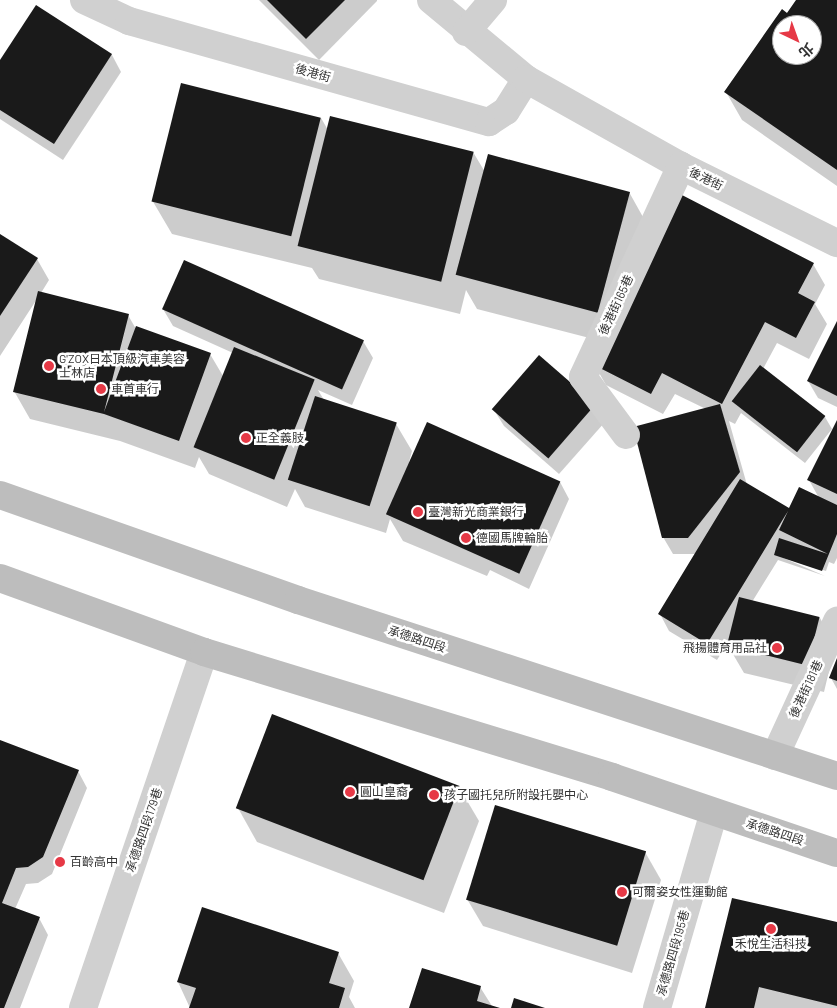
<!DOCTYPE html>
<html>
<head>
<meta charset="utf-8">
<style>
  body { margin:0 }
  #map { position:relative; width:837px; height:1008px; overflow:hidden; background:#fff; font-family:Barlow,"Noto Sans TC",sans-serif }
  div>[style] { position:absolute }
  .shadow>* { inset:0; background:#0003 }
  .building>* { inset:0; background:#1a1a1a; transform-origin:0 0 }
  .street>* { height:28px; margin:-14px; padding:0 14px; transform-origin:14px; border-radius:14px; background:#d0d0d0 }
  .secondary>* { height:28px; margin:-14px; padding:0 14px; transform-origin:14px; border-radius:14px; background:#bdbdbd }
  .dots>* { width:14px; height:14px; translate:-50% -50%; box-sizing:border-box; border:2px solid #fff; border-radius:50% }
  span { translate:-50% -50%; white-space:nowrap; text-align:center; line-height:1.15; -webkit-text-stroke:5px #fff; paint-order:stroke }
  .street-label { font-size:12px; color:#333 }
  .poi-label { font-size:12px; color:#333 }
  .left { translate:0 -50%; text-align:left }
  .right { translate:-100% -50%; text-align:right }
  .north { position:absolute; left:772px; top:15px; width:50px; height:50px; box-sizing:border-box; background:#fff; border:1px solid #adadad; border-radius:50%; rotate:138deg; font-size:14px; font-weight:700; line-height:20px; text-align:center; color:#333 }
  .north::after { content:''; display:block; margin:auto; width:18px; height:22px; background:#e63946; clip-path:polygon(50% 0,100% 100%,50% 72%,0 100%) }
</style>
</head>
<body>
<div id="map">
  <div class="shadow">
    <div style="clip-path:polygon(259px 0,377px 0,377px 1px,319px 60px)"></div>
    <div style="clip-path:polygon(evenodd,797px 0,837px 0,837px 186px,742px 120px,726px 92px,797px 0,782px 25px,812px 25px,812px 55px,782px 55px,782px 25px)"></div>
    <div style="clip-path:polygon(36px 7px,112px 55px,121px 72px,63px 160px,0 119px,0 63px)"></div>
    <div style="clip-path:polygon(321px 118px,328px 130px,473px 152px,485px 172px,629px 192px,648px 226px,813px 264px,825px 285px,815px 304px,827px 324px,809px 359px,777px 343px,763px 369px,825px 417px,832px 429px,805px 463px,741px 413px,735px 424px,729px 421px,747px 485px,790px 510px,819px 498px,809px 480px,837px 423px,837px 558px,834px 564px,829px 562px,826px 571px,779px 556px,825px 576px,778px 560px,752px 602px,820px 618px,835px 646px,824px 692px,744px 673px,727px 644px,717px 660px,669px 631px,660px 614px,696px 554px,673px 554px,663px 537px,706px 409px,675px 394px,663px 414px,606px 385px,594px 364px,605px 342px,477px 309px,466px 290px,460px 314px,319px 279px,312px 268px,172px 234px,152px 200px)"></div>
    <div style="clip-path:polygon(0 235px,37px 259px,49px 280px,41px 293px,128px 315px,136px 329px,210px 354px,223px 376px,233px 353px,173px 326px,163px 309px,363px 341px,373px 358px,352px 405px,318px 390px,324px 400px,396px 424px,412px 451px,409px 462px,560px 482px,569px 499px,529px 589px,490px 570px,487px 576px,403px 541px,390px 519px,386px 533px,305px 507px,295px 489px,287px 507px,209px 474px,199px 457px,195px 468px,120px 441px,30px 419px,14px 391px,37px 299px,0 356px)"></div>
    <div style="clip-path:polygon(837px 324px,837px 407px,818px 398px,808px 381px)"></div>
    <div style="clip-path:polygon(539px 357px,605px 422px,559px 474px,504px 426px,494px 410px)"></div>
    <div style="clip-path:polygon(837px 661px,837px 689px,831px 678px)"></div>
    <div style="clip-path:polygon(0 741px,78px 771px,87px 788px,52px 874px,38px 883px,26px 884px,15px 909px,39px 918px,48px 935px,20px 1008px,0 1008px)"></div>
    <div style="clip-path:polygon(459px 787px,479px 821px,444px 913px,257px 842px,238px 808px)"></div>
    <div style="clip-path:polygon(645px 852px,661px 880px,632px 973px,483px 926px,467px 899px)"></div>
    <div style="clip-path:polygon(837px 923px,837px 1008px,707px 1008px)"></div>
    <div style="clip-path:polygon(338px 953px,354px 981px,349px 997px,355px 1008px,190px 1008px,178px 982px)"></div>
    <div style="clip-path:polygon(480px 987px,492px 1006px,497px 1008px,411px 1008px)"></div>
  </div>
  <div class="building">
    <div style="clip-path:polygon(267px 0,345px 0,306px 39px)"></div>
    <div style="clip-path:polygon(evenodd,796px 0,837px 0,837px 170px,724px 92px,782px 9px,787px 13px,796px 0,782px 25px,812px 25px,812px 55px,782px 55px,782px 25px)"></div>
    <div style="clip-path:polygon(36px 5px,112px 54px,54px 144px,0 110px,0 60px)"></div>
    <div style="left:181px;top:83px;width:144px;height:122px;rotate:14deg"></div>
    <div style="left:330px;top:116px;width:148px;height:134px;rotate:14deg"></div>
    <div style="left:488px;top:154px;width:147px;height:125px;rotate:15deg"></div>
    <div style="clip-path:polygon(680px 194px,814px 263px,798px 293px,815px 302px,796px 338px,765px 322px,722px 404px,662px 373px,651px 394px,592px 364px)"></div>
    <div style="clip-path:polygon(0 234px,38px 258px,0 316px)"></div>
    <div style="left:184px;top:260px;width:197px;height:54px;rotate:24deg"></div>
    <div style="clip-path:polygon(38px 291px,129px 314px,104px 412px,136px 326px,211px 353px,179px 441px,104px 414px,13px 392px)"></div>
    <div style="clip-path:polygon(837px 321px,837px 396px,807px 381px)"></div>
    <div style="left:234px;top:347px;width:87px;height:108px;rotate:22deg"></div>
    <div style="left:539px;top:355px;width:75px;height:72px;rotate:41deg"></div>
    <div style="left:760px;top:365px;width:83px;height:46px;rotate:38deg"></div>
    <div style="left:315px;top:396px;width:86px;height:88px;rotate:18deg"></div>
    <div style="clip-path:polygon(720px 404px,740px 472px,688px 538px,662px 538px,633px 427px)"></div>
    <div style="clip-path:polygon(837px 420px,837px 494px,807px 480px)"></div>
    <div style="left:427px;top:422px;width:146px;height:101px;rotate:24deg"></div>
    <div style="clip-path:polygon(740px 479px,789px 508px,799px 487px,837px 505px,837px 534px,822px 571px,774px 555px,779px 538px,828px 554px,779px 530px,788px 511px,707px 644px,658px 614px)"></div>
    <div style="left:739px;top:597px;width:83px;height:50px;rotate:14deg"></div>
    <div style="clip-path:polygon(837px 658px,837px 681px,829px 678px)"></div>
    <div style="left:272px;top:714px;width:201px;height:101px;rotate:21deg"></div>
    <div style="clip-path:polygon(0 740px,79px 770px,43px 857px,28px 867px,16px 868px,2px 903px,40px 917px,4px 1008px,0 1008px)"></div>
    <div style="left:495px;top:805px;width:158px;height:99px;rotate:17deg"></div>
    <div style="clip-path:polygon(732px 898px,837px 922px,837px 1006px,759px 987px,754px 1008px,705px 1008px)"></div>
    <div style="clip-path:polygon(202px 907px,339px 952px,329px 983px,345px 988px,339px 1008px,189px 1008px,196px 988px,177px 982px)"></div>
    <div style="clip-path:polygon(422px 968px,481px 986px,477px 1001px,500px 1008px,409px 1008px)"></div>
    <div style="clip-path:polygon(514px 998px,545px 1008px,511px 1008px)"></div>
  </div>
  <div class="street">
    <div style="left:84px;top:0;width:50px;rotate:25deg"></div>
    <div style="left:129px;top:21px;width:374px;rotate:15.7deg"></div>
    <div style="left:489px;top:122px;width:20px;rotate:-33deg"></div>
    <div style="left:506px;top:111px;width:38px;rotate:-58deg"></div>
    <div style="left:431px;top:0;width:124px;rotate:39.7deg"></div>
    <div style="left:526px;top:79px;width:178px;rotate:29.3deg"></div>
    <div style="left:681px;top:166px;width:174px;rotate:26.3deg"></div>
    <div style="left:466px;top:32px;width:42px;rotate:-49.8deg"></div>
    <div style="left:626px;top:435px;width:72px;rotate:-126.6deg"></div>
    <div style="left:583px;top:377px;width:233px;rotate:-65.1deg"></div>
    <div style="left:775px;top:756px;width:149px;rotate:-65.3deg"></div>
    <div style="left:83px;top:1008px;width:376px;rotate:-71.2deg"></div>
    <div style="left:657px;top:1008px;width:204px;rotate:-73.8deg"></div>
  </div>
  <div class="secondary">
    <div style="left:0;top:495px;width:316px;rotate:19.4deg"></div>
    <div style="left:298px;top:600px;width:567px;rotate:18.08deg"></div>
    <div style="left:0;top:578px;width:217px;rotate:19.9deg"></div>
    <div style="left:204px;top:652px;width:427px;rotate:17deg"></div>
    <div style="left:612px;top:777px;width:237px;rotate:18.7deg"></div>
  </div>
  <div class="dots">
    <div style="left:49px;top:366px;background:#e63946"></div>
    <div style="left:101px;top:389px;background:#e63946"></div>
    <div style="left:246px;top:438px;background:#e63946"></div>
    <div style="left:418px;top:512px;background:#e63946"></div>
    <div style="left:466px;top:538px;background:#e63946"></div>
    <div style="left:777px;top:648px;background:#e63946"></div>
    <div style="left:350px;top:792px;background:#e63946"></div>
    <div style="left:434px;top:795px;background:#e63946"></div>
    <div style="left:60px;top:862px;background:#e63946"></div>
    <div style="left:622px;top:892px;background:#e63946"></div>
    <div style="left:771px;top:929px;background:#e63946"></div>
  </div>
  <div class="street-label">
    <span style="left:313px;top:73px;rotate:16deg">後港街</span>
    <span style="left:706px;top:179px;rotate:26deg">後港街</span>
    <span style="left:616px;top:305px;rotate:-65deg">後港街165巷</span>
    <span style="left:417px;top:639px;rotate:18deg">承德路四段</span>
    <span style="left:806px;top:689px;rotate:-65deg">後港街181巷</span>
    <span style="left:144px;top:830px;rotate:-71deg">承德路四段179巷</span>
    <span style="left:775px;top:832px;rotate:18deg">承德路四段</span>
    <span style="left:673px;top:953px;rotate:-74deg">承德路四段195巷</span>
  </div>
  <div class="poi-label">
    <span class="left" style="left:59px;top:366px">G'ZOX日本頂級汽車美容<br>士林店</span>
    <span class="left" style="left:111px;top:389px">車首車行</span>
    <span class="left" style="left:256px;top:438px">正全義肢</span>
    <span class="left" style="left:428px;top:512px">臺灣新光商業銀行</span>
    <span class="left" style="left:476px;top:538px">德國馬牌輪胎</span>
    <span class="right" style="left:767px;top:648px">飛揚體育用品社</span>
    <span class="left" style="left:360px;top:792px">圓山皇裔</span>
    <span class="left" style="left:444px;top:795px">孩子國托兒所附設托嬰中心</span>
    <span class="left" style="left:70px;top:862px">百齡高中</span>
    <span class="left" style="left:632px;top:892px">可爾姿女性運動館</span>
    <span style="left:771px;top:944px">禾悅生活科技</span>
  </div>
  <div class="north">北</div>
</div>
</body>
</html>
